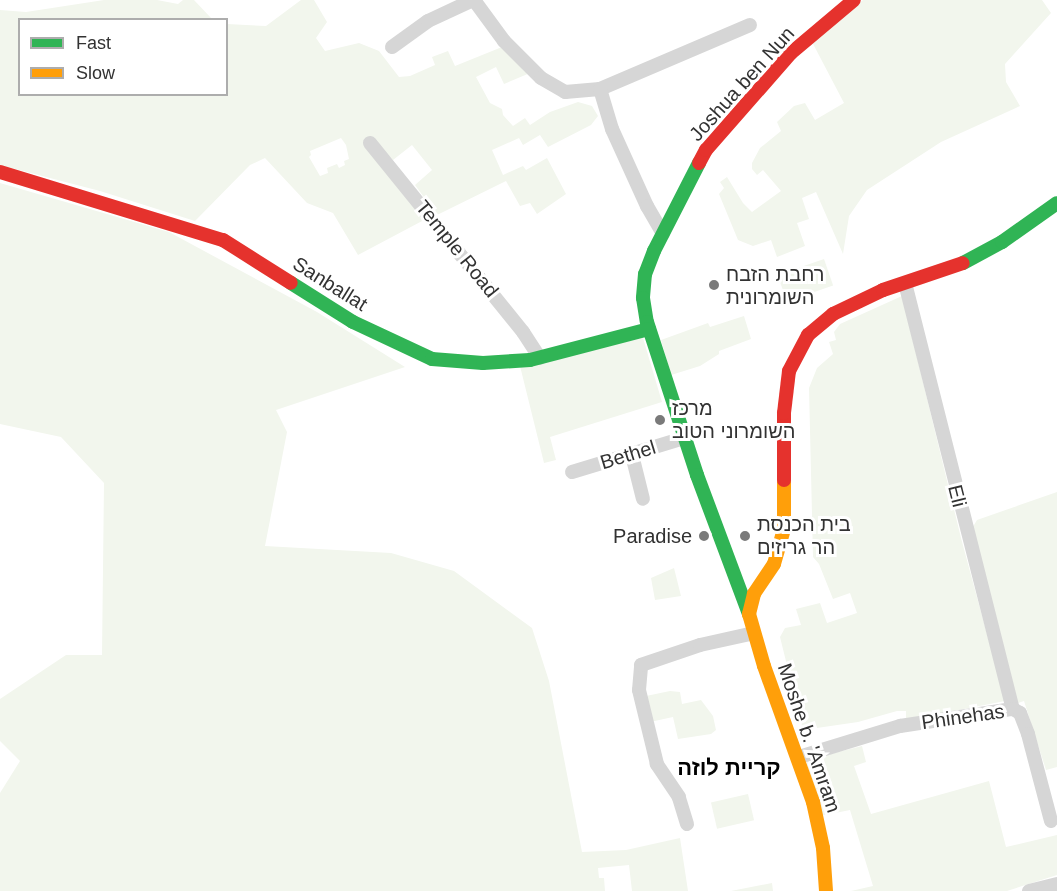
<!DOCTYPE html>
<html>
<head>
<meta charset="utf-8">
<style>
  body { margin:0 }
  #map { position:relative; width:1057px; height:891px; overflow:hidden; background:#fff; font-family:Helvetica,Heebo,sans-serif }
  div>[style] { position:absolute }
  .green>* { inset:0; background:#f2f6ed; transform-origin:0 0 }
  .street>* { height:14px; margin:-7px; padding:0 7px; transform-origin:7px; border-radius:7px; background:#d6d6d6 }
  .fast>* { height:14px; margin:-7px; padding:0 7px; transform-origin:7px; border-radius:7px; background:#30b455 }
  .slow>* { height:14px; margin:-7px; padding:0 7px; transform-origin:7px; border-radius:7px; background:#ff9f0a }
  .jam>* { height:14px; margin:-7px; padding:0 7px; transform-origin:7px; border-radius:7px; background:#e5322d }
  .dots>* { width:16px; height:16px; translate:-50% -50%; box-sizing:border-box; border:3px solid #fff; border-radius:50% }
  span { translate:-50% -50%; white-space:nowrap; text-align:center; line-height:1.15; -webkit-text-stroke:6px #fff; paint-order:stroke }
  .street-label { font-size:20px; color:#323232 }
  .poi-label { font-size:20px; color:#323232 }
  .left { translate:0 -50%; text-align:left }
  .right { translate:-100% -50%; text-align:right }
  .quarter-label { font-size:22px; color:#000; font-weight:700 }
  .legend { position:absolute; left:18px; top:18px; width:210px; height:78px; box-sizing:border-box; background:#fff; border:2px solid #adadad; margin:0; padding:8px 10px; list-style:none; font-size:18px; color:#323232 }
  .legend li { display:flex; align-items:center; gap:12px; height:30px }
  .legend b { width:30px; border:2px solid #adadad }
</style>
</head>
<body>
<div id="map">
  <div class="green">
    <div style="clip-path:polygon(evenodd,104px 0,157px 0,178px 4px,183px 0,194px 0,212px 19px,20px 20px,20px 94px,226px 94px,227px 24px,266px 26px,301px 0,314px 0,327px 22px,316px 38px,325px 51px,359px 43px,379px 51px,399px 77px,410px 76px,435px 65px,432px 57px,448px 51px,455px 66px,502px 47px,530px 73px,504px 84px,496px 67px,476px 77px,490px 103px,502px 109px,503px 115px,513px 126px,525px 118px,530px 125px,550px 112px,578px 102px,592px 106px,598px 116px,591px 125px,548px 147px,540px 135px,523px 145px,519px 138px,492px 150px,503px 175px,523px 166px,526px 170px,547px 158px,566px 194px,537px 214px,530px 203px,520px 206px,506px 181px,437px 215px,415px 185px,432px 170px,412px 145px,393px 160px,371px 138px,364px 146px,424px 220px,358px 255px,333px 213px,307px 203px,265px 158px,250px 165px,195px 221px,100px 191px,0 165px,0 10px,26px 12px,104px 0,341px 138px,346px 145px,349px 159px,344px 161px,345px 165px,339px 168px,337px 164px,327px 168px,328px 173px,320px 176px,309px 157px,311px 155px,310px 151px,341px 138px)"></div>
    <div style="clip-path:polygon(863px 0,1042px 0,1051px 13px,1005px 64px,1006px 82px,1020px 106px,941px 142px,867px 190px,849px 216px,843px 254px,816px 192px,802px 198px,809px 219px,797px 223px,805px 246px,777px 257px,771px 240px,753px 246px,738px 240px,719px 194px,724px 188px,720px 182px,727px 177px,743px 203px,752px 212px,781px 191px,763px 170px,757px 175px,752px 169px,752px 163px,760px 148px,781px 131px,777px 122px,794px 106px,805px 103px,815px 120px,844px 103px,811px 40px)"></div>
    <div style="clip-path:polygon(0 183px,169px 232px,317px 312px,405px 367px,276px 410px,287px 432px,265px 546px,391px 553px,454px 571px,532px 628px,549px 681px,582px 852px,626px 850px,680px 838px,688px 891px,632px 891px,629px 865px,598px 868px,599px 878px,604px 878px,605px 891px,0 891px,0 793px,20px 761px,0 741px,0 699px,66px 655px,102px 655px,104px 483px,61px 437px,0 424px)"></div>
    <div style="left:824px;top:259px;width:28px;height:49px;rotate:71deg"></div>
    <div style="clip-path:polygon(902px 296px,961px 538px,1005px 701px,913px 719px,906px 719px,906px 711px,897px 711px,858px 722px,803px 730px,780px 637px,785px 628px,801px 625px,796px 609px,820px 603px,827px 623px,857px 613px,850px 593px,833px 599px,819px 564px,813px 557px,809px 388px,817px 368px,833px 354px,829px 342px,836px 340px,834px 332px,840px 324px)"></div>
    <div style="clip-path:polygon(744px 316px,751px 339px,719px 351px,719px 354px,700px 366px,671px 375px,661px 340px,708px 323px,710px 327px)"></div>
    <div style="clip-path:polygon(643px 338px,662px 402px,550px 437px,556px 460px,544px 463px,520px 366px)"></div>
    <div style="clip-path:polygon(1057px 492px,1057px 767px,1046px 770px,1024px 701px,1018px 703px,971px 530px,977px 520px)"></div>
    <div style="clip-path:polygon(674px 568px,681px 596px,655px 600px,651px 578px)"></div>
    <div style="clip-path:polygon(670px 691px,680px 692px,682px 704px,701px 700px,713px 716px,716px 730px,711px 734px,678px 739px,673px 717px,650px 722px,646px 696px)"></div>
    <div style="clip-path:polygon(862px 746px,866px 762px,854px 766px,871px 814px,989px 781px,1006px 847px,1057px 835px,1057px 875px,1007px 891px,851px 891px,873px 886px,850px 810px,820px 816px,806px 760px)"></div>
    <div style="left:748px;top:794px;width:27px;height:38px;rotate:77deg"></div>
    <div style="clip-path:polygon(772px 883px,773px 891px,731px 891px,741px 889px)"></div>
  </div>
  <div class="street">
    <div style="left:474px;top:0;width:51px;rotate:53.8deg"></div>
    <div style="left:504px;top:41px;width:52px;rotate:45deg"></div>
    <div style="left:541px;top:78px;width:28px;rotate:30deg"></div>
    <div style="left:565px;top:92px;width:35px;rotate:-5deg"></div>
    <div style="left:600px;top:89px;width:163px;rotate:-23.1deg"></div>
    <div style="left:392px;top:47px;width:44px;rotate:-35.8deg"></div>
    <div style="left:428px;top:21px;width:50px;rotate:-25deg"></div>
    <div style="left:600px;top:89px;width:42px;rotate:73.3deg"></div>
    <div style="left:612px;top:129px;width:85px;rotate:65.6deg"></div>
    <div style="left:647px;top:206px;width:32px;rotate:60deg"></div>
    <div style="left:370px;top:143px;width:243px;rotate:51deg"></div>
    <div style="left:523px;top:332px;width:31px;rotate:57deg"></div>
    <div style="left:905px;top:283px;width:439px;rotate:75.8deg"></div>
    <div style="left:632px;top:455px;width:45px;rotate:76deg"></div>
    <div style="left:572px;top:472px;width:117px;rotate:-16.9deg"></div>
    <div style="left:799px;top:757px;width:106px;rotate:-17.1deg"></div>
    <div style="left:900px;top:726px;width:114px;rotate:-8.6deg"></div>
    <div style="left:1013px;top:709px;width:8px;rotate:30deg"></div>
    <div style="left:1020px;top:713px;width:22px;rotate:69deg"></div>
    <div style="left:1028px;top:734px;width:90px;rotate:75.2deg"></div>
    <div style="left:687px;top:824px;width:28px;rotate:-107deg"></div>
    <div style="left:679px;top:797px;width:40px;rotate:-124deg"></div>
    <div style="left:657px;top:764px;width:76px;rotate:-103.7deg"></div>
    <div style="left:639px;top:690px;width:25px;rotate:-85deg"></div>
    <div style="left:641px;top:665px;width:62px;rotate:-18.7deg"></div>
    <div style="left:700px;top:645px;width:55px;rotate:-12.5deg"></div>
    <div style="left:1029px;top:891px;width:29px;rotate:-14deg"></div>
  </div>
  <div class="fast">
    <div style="left:699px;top:163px;width:99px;rotate:117.1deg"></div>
    <div style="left:654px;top:251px;width:25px;rotate:111deg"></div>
    <div style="left:645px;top:274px;width:24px;rotate:95deg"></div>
    <div style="left:643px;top:298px;width:24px;rotate:81deg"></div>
    <div style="left:647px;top:322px;width:161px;rotate:71.9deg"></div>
    <div style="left:697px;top:475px;width:148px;rotate:69.5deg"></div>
    <div style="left:963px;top:263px;width:44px;rotate:-28.3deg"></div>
    <div style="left:1002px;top:242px;width:67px;rotate:-35.3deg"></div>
    <div style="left:291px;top:283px;width:73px;rotate:32.2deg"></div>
    <div style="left:353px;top:322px;width:87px;rotate:25.1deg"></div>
    <div style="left:432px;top:359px;width:51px;rotate:4.5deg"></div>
    <div style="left:483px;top:363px;width:47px;rotate:-3.7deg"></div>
    <div style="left:530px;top:360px;width:123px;rotate:-14.6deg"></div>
  </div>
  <div class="slow">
    <div style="left:784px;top:480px;width:49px;rotate:90deg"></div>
    <div style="left:784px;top:529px;width:36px;rotate:106deg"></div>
    <div style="left:774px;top:564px;width:36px;rotate:124deg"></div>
    <div style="left:754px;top:594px;width:21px;rotate:104deg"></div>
    <div style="left:749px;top:614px;width:54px;rotate:73.9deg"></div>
    <div style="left:764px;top:666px;width:145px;rotate:70.2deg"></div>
    <div style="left:813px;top:802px;width:47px;rotate:77.7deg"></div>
    <div style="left:823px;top:848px;width:43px;rotate:86deg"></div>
  </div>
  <div class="jam">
    <div style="left:699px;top:163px;width:15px;rotate:-62deg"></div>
    <div style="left:706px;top:150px;width:129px;rotate:-48.8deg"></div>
    <div style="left:791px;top:53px;width:82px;rotate:-40.1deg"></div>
    <div style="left:0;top:172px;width:233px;rotate:17deg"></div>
    <div style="left:223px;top:240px;width:80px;rotate:32.3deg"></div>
    <div style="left:784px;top:480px;width:67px;rotate:-90deg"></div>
    <div style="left:784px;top:413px;width:42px;rotate:-83.2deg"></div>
    <div style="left:789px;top:371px;width:41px;rotate:-62.2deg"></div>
    <div style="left:808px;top:335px;width:33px;rotate:-40deg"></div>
    <div style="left:833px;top:314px;width:55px;rotate:-25.6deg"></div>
    <div style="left:883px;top:290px;width:84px;rotate:-18.6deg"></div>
  </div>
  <div class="dots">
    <div style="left:714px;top:285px;background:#7a7a7a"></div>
    <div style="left:660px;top:420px;background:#7a7a7a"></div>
    <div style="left:704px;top:536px;background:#7a7a7a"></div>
    <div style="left:745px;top:536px;background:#7a7a7a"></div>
  </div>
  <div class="street-label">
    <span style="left:742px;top:84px;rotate:-48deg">Joshua ben Nun</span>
    <span style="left:457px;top:249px;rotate:51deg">Temple Road</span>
    <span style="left:330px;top:284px;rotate:32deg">Sanballat</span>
    <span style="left:628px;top:455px;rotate:-17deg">Bethel</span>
    <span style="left:957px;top:496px;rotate:76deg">Eli</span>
    <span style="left:963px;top:717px;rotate:-8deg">Phinehas</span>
    <span style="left:809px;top:738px;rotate:71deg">Moshe b. 'Amram</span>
  </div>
  <div class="poi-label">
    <span class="left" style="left:726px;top:286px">רחבת הזבח<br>השומרונית</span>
    <span class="left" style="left:672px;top:420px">מרכז<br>השומרוני הטוב</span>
    <span class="left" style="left:757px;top:536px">בית הכנסת<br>הר גריזים</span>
    <span class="right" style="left:692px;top:536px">Paradise</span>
  </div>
  <div class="quarter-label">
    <span style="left:729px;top:768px">קריית לוזה</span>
  </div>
  <ul class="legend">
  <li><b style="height:8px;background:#30b455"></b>Fast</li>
  <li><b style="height:8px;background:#ff9f0a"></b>Slow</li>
  </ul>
</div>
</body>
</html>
